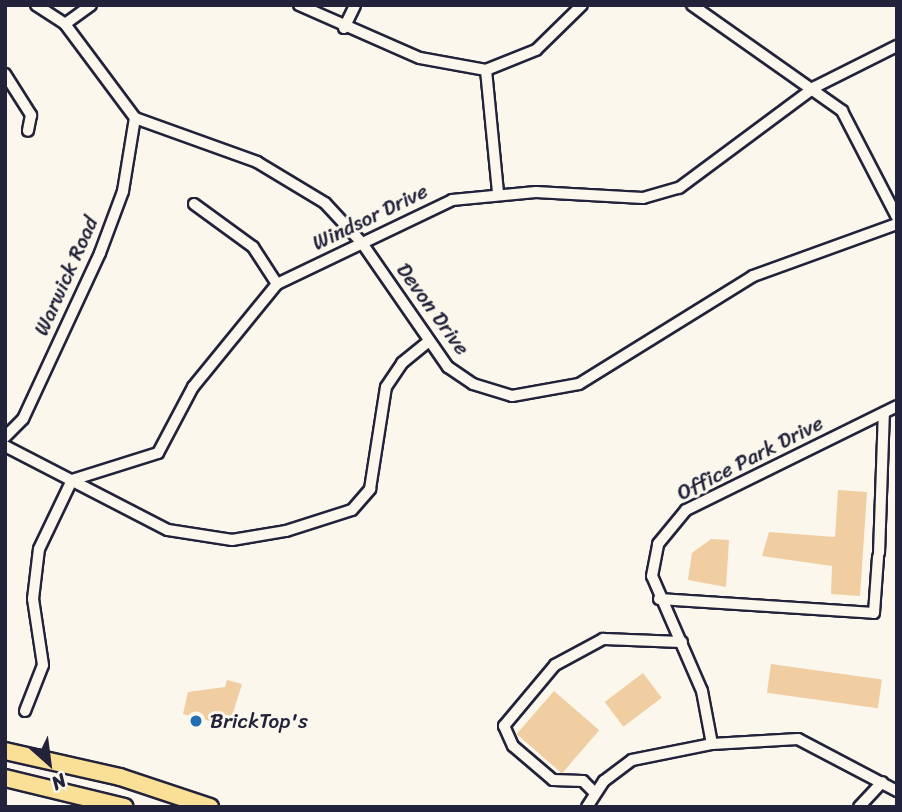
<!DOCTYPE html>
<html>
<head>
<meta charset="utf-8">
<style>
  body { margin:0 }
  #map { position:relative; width:902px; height:812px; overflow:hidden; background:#fbf7ec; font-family:Sriracha,sans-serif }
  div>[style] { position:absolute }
  .building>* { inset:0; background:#f0cea1; transform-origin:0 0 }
  .roads { filter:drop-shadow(2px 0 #22223b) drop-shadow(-2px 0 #22223b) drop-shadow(0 2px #22223b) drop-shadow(0 -2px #22223b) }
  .minor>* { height:10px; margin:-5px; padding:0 5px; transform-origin:5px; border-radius:5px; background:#fbf7ec }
  .highway>* { height:16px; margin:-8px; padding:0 8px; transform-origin:8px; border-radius:8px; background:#fadf96 }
  .dots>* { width:19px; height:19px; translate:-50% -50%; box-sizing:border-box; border:4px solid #fbf7ec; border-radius:50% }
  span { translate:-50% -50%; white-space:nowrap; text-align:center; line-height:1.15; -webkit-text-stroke:6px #fbf7ec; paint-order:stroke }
  .street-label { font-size:21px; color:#22223b }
  .poi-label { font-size:21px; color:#22223b }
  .left { translate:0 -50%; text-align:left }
  .frame { position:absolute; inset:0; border:7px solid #22223b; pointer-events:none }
  .north { position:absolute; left:14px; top:728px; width:70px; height:70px; -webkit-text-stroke:5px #fbf7ec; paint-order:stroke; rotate:152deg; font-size:19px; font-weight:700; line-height:28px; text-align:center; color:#22223b }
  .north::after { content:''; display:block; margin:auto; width:24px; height:32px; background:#22223b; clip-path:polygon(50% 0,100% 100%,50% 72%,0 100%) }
</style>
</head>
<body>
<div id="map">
  <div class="building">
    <div style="clip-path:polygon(838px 490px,867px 492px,860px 596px,831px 594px,832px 566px,762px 556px,769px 532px,835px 537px)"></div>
    <div style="clip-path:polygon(711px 539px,729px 540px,726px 587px,688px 580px,692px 553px)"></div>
    <div style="left:771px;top:664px;width:112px;height:29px;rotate:8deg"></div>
    <div style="left:643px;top:673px;width:31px;height:48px;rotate:53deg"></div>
    <div style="clip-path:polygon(227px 680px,242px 684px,229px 726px,183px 714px,188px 692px,225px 687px)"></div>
    <div style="left:554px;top:691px;width:60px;height:57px;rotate:41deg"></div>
  </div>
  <div class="roads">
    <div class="minor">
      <div style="left:36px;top:5px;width:35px;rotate:33deg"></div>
      <div style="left:65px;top:24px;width:117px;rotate:53.3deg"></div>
      <div style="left:135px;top:118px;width:130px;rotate:19.8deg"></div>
      <div style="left:257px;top:162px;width:79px;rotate:31.1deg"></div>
      <div style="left:325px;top:203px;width:54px;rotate:47.2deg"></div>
      <div style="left:362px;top:243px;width:151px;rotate:55.3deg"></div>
      <div style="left:448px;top:367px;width:30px;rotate:34deg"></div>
      <div style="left:473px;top:384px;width:41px;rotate:17.1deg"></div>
      <div style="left:512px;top:396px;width:68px;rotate:-10.2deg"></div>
      <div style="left:579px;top:384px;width:205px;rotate:-31.8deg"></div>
      <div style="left:753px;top:276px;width:153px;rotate:-19.9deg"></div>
      <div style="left:299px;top:5px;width:132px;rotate:23.7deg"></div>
      <div style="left:420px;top:58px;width:67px;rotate:10.3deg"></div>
      <div style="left:486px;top:70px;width:54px;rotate:-21.8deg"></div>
      <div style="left:536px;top:50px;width:64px;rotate:-44.4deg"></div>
      <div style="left:692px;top:5px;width:184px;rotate:35.2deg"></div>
      <div style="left:842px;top:111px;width:119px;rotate:62.6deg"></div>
      <div style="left:65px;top:24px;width:32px;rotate:-36deg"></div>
      <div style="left:344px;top:28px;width:25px;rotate:-64deg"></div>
      <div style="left:486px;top:70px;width:124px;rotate:84.4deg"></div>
      <div style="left:5px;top:74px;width:49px;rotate:57.6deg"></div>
      <div style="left:31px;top:115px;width:16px;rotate:101deg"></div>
      <div style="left:194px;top:204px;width:73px;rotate:36.1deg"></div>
      <div style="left:253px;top:247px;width:44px;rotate:57deg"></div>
      <div style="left:5px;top:437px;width:25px;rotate:-45deg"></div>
      <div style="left:23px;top:419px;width:183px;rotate:-65.1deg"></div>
      <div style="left:100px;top:253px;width:66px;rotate:-69.6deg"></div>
      <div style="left:123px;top:191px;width:74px;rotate:-80.7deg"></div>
      <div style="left:5px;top:446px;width:183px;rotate:27.3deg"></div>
      <div style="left:168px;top:530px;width:65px;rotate:8.9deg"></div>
      <div style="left:232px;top:540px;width:55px;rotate:-9.5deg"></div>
      <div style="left:286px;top:531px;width:69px;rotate:-17.7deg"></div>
      <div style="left:352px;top:510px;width:28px;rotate:-49deg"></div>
      <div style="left:370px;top:489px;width:103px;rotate:-81.1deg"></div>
      <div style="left:386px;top:387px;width:29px;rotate:-56deg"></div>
      <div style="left:402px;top:363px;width:35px;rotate:-39deg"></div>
      <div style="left:72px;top:480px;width:90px;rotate:-17.4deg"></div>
      <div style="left:158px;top:453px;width:75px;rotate:-62.1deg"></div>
      <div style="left:193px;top:387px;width:133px;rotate:-50.8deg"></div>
      <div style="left:277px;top:284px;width:194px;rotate:-25.6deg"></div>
      <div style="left:452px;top:200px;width:84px;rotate:-5.4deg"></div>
      <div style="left:536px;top:192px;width:107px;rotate:3.2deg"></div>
      <div style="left:643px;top:198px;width:37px;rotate:-16deg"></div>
      <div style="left:679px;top:188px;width:169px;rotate:-36.6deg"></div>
      <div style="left:815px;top:87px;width:92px;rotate:-26.6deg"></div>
      <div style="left:879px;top:553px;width:140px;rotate:-88deg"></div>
      <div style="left:659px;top:599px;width:215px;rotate:3.7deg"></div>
      <div style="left:874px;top:613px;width:56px;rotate:-85.9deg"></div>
      <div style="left:25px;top:711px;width:49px;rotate:-68.6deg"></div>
      <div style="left:43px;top:665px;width:67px;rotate:-98.6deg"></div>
      <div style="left:33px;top:599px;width:50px;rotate:-83.2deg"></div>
      <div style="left:39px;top:549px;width:76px;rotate:-64.4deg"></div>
      <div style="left:712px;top:744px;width:54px;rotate:-100.7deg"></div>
      <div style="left:702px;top:691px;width:125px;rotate:-113.5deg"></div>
      <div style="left:652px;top:576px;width:33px;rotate:-79deg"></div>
      <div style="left:658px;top:544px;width:44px;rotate:-50.5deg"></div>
      <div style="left:686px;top:510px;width:235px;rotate:-26.2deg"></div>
      <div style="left:595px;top:793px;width:17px;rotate:-135deg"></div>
      <div style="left:583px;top:781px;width:30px;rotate:-178deg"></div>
      <div style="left:553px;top:780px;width:52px;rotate:-139.6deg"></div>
      <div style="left:513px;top:746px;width:22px;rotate:-114deg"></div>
      <div style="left:504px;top:726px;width:80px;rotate:-50.1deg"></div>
      <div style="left:555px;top:665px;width:55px;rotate:-28.4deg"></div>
      <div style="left:603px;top:639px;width:79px;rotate:2.2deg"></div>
      <div style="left:587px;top:807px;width:31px;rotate:-57deg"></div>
      <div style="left:604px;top:781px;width:35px;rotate:-37deg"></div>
      <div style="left:632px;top:760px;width:82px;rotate:-11.3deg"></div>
      <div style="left:712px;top:744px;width:86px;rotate:-3.3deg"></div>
      <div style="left:798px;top:739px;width:112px;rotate:27.7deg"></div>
      <div style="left:859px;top:807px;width:34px;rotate:-47deg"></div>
    </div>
    <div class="highway">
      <div style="left:5px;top:751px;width:118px;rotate:12.7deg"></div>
      <div style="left:120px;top:777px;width:95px;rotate:18.4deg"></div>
      <div style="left:5px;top:778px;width:123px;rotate:13.6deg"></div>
    </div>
  </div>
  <div class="dots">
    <div style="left:196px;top:721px;background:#1f6fb2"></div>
  </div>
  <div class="street-label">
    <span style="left:370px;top:217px;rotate:-26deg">Windsor Drive</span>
    <span style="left:66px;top:276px;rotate:-66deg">Warwick Road</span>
    <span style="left:433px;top:309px;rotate:54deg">Devon Drive</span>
    <span style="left:750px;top:458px;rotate:-27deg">Office Park Drive</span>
  </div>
  <div class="poi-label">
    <span class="left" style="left:210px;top:721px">BrickTop's</span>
  </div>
  <div class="frame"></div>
  <div class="north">N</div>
</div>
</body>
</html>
